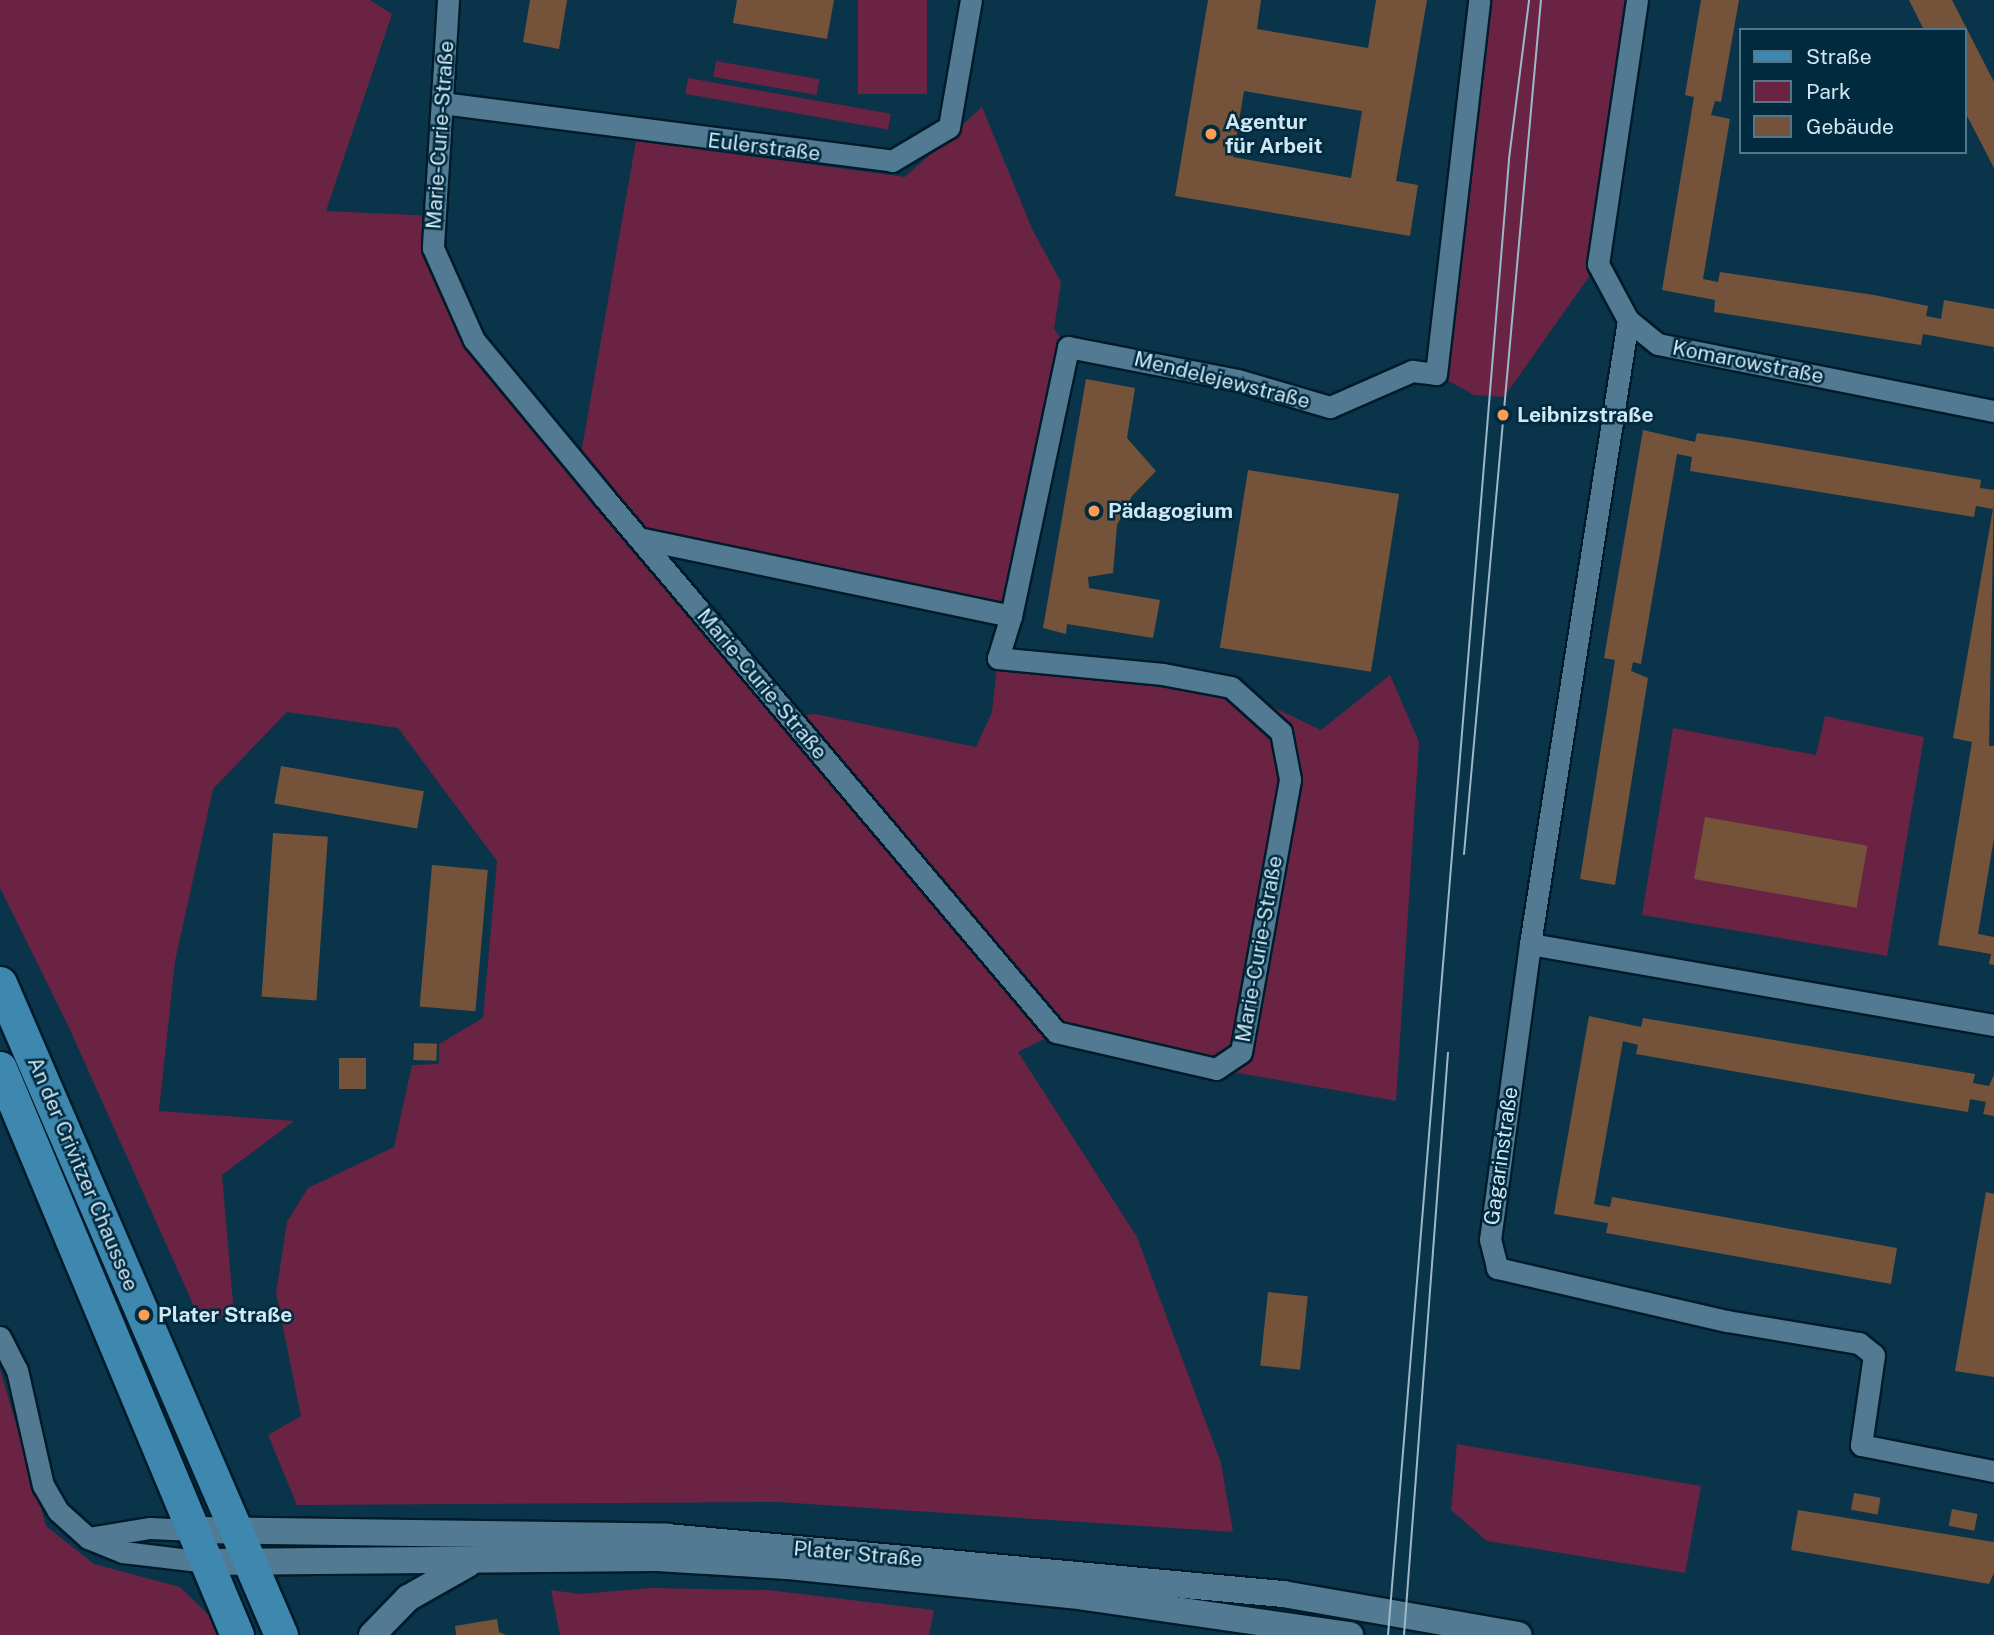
<!DOCTYPE html>
<html>
<head>
<meta charset="utf-8">
<style>
  body { margin:0 }
  #map { position:relative; width:1994px; height:1635px; overflow:hidden; background:#0a3449; font-family:"Public Sans",sans-serif }
  div>[style] { position:absolute }
  .green>* { inset:0; background:#6a2343; transform-origin:0 0 }
  .building>* { inset:0; background:#75533b; transform-origin:0 0 }
  .roads { filter:drop-shadow(2px 0 #001b2a) drop-shadow(-2px 0 #001b2a) drop-shadow(0 2px #001b2a) drop-shadow(0 -2px #001b2a) }
  .minor>* { height:21px; margin:-10.5px; padding:0 10.5px; transform-origin:10.5px; border-radius:10.5px; background:#527a92 }
  .tertiary>* { height:26px; margin:-13px; padding:0 13px; transform-origin:13px; border-radius:13px; background:#527a92 }
  .primary>* { height:33px; margin:-16.5px; padding:0 16.5px; transform-origin:16.5px; border-radius:16.5px; background:#3e87ae }
  .tram>* { height:2px; margin:-1px; padding:0 1px; transform-origin:1px; border-radius:1px; background:#9db9c8 }
  .dots>* { width:19px; height:19px; translate:-50% -50%; box-sizing:border-box; border:4px solid #002a3e; border-radius:50% }
  span { translate:-50% -50%; white-space:nowrap; text-align:center; line-height:1.15; -webkit-text-stroke:5px #002a3e; paint-order:stroke }
  .poi-label { font-size:21px; color:#d1e7f4; font-weight:700 }
  .left { translate:0 -50%; text-align:left }
  .street-label { font-size:21px; color:#d1e7f4 }
  .legend { position:absolute; left:1739px; top:28px; width:228px; height:126px; box-sizing:border-box; background:#002a3e; border:2px solid #547687; margin:0; padding:9px 12px; list-style:none; font-size:21px; color:#d1e7f4 }
  .legend li { display:flex; align-items:center; gap:14px; height:35px }
  .legend b { width:35px; border:2px solid #547687 }
</style>
</head>
<body>
<div id="map">
  <div class="green">
    <div style="clip-path:polygon(0 0,370px 0,392px 14px,326px 211px,435px 216px,433px 248px,474px 340px,579px 465px,636px 141px,905px 177px,982px 107px,1033px 231px,1061px 282px,1054px 329px,1068px 347px,1011px 616px,641px 539px,790px 717px,815px 714px,976px 747px,992px 712px,998px 658px,1231px 687px,1321px 730px,1390px 675px,1419px 742px,1396px 1101px,1216px 1069px,1056px 1033px,1018px 1052px,1137px 1237px,1221px 1463px,1233px 1532px,777px 1502px,297px 1505px,268px 1435px,301px 1416px,276px 1293px,287px 1222px,308px 1188px,394px 1147px,412px 1065px,439px 1064px,439px 1044px,483px 1018px,497px 861px,398px 728px,287px 712px,213px 789px,175px 961px,159px 1111px,294px 1121px,222px 1175px,234px 1314px,202px 1324px,66px 1021px,0 888px)"></div>
    <div style="left:858px;top:0;width:69px;height:94px"></div>
    <div style="clip-path:polygon(1479px 0,1637px 0,1598px 264px,1504px 397px,1474px 395px,1436px 374px)"></div>
    <div style="left:716px;top:61px;width:105px;height:16px;rotate:10deg"></div>
    <div style="left:688px;top:78px;width:206px;height:16px;rotate:10deg"></div>
    <div style="clip-path:polygon(1825px 716px,1924px 737px,1887px 956px,1642px 915px,1673px 728px,1816px 755px)"></div>
    <div style="clip-path:polygon(0 1369px,46px 1526px,94px 1564px,180px 1587px,216px 1622px,221px 1635px,0 1635px)"></div>
    <div style="clip-path:polygon(1457px 1444px,1701px 1486px,1685px 1573px,1487px 1541px,1451px 1510px)"></div>
    <div style="clip-path:polygon(651px 1588px,768px 1590px,934px 1610px,929px 1635px,560px 1635px,551px 1590px,580px 1594px)"></div>
  </div>
  <div class="building">
    <div style="clip-path:polygon(530px 0,567px 0,559px 49px,523px 42px)"></div>
    <div style="clip-path:polygon(737px 0,834px 0,827px 39px,733px 23px)"></div>
    <div style="clip-path:polygon(evenodd,1208px 0,1261px 0,1257px 29px,1368px 48px,1376px 0,1427px 0,1396px 181px,1418px 185px,1410px 236px,1175px 196px,1208px 0,1244px 91px,1362px 111px,1351px 178px,1233px 157px,1244px 91px)"></div>
    <div style="clip-path:polygon(1701px 0,1739px 0,1721px 102px,1715px 101px,1711px 115px,1730px 119px,1703px 279px,1718px 282px,1720px 272px,1874px 295px,1928px 306px,1926px 316px,1941px 319px,1944px 300px,1994px 309px,1994px 347px,1923px 334px,1921px 345px,1714px 312px,1715px 300px,1662px 290px,1694px 97px,1685px 95px)"></div>
    <div style="clip-path:polygon(1909px 0,1952px 0,1994px 82px,1994px 168px,1964px 110px,1964px 30px,1924px 30px)"></div>
    <div style="clip-path:polygon(1086px 379px,1135px 388px,1127px 438px,1156px 471px,1132px 496px,1117px 525px,1113px 573px,1088px 577px,1089px 588px,1160px 600px,1153px 638px,1067px 624px,1066px 634px,1043px 628px)"></div>
    <div style="clip-path:polygon(1643px 430px,1695px 442px,1697px 433px,1732px 438px,1981px 480px,1980px 488px,1994px 490px,1989px 746px,1994px 746px,1994px 838px,1978px 934px,1994px 937px,1994px 965px,1989px 964px,1991px 954px,1938px 945px,1972px 742px,1953px 738px,1993px 509px,1976px 506px,1974px 517px,1690px 471px,1692px 457px,1677px 454px,1641px 664px,1633px 662px,1631px 671px,1648px 678px,1615px 885px,1580px 879px,1615px 660px,1604px 658px)"></div>
    <div style="left:1248px;top:470px;width:153px;height:180px;rotate:9deg"></div>
    <div style="left:281px;top:766px;width:145px;height:38px;rotate:10deg"></div>
    <div style="left:1705px;top:817px;width:165px;height:63px;rotate:10deg"></div>
    <div style="left:273px;top:833px;width:55px;height:164px;rotate:4deg"></div>
    <div style="left:432px;top:865px;width:56px;height:142px;rotate:5deg"></div>
    <div style="clip-path:polygon(1589px 1016px,1641px 1027px,1643px 1018px,1975px 1074px,1973px 1083px,1989px 1086px,1994px 1075px,1994px 1116px,1983px 1114px,1986px 1102px,1970px 1099px,1968px 1112px,1913px 1103px,1636px 1054px,1638px 1045px,1623px 1041px,1594px 1204px,1610px 1207px,1612px 1197px,1897px 1248px,1891px 1284px,1606px 1233px,1608px 1223px,1554px 1214px)"></div>
    <div style="left:414px;top:1043px;width:23px;height:17px;rotate:2deg"></div>
    <div style="left:339px;top:1058px;width:27px;height:31px"></div>
    <div style="clip-path:polygon(1986px 1192px,1994px 1194px,1994px 1377px,1955px 1371px)"></div>
    <div style="left:1268px;top:1292px;width:40px;height:74px;rotate:6deg"></div>
    <div style="left:1854px;top:1493px;width:27px;height:17px;rotate:10deg"></div>
    <div style="left:1952px;top:1509px;width:26px;height:17px;rotate:11deg"></div>
    <div style="clip-path:polygon(1798px 1510px,1994px 1542px,1994px 1573px,1989px 1584px,1791px 1550px)"></div>
    <div style="clip-path:polygon(497px 1619px,499px 1632px,506px 1635px,456px 1635px,455px 1626px)"></div>
  </div>
  <div class="roads">
    <div class="minor">
      <div style="left:448px;top:0;width:248px;rotate:93.5deg"></div>
      <div style="left:433px;top:248px;width:101px;rotate:66deg"></div>
      <div style="left:474px;top:340px;width:201px;rotate:50.4deg"></div>
      <div style="left:602px;top:495px;width:703px;rotate:49.79deg"></div>
      <div style="left:1056px;top:1032px;width:164px;rotate:13deg"></div>
      <div style="left:1216px;top:1069px;width:30px;rotate:-34deg"></div>
      <div style="left:1241px;top:1052px;width:277px;rotate:-79.8deg"></div>
      <div style="left:1290px;top:779px;width:48px;rotate:-100.8deg"></div>
      <div style="left:1281px;top:732px;width:67px;rotate:-138deg"></div>
      <div style="left:1231px;top:687px;width:69px;rotate:-169.2deg"></div>
      <div style="left:1163px;top:674px;width:166px;rotate:-174.5deg"></div>
      <div style="left:998px;top:658px;width:44px;rotate:-72.8deg"></div>
      <div style="left:1011px;top:616px;width:380px;rotate:-168.2deg"></div>
      <div style="left:1637px;top:0;width:267px;rotate:98.4deg"></div>
      <div style="left:1598px;top:264px;width:64px;rotate:61.8deg"></div>
      <div style="left:1628px;top:320px;width:38px;rotate:39deg"></div>
      <div style="left:1658px;top:344px;width:343px;rotate:11.3deg"></div>
      <div style="left:442px;top:103px;width:454px;rotate:7.3deg"></div>
      <div style="left:892px;top:161px;width:66px;rotate:-30.8deg"></div>
      <div style="left:949px;top:127px;width:129px;rotate:-80.2deg"></div>
      <div style="left:1011px;top:616px;width:275px;rotate:-78deg"></div>
      <div style="left:1068px;top:347px;width:173px;rotate:11deg"></div>
      <div style="left:1238px;top:380px;width:96px;rotate:16.4deg"></div>
      <div style="left:1330px;top:407px;width:90px;rotate:-23.7deg"></div>
      <div style="left:1412px;top:371px;width:24px;rotate:7deg"></div>
      <div style="left:1436px;top:374px;width:376px;rotate:-83.4deg"></div>
      <div style="left:1530px;top:944px;width:632px;rotate:-81.07deg"></div>
      <div style="left:1994px;top:1025px;width:471px;rotate:-170.1deg"></div>
      <div style="left:1530px;top:944px;width:298px;rotate:97.7deg"></div>
      <div style="left:1490px;top:1239px;width:30px;rotate:76deg"></div>
      <div style="left:1497px;top:1268px;width:236px;rotate:13deg"></div>
      <div style="left:1727px;top:1321px;width:134px;rotate:9.5deg"></div>
      <div style="left:1859px;top:1343px;width:19px;rotate:39deg"></div>
      <div style="left:1874px;top:1355px;width:91px;rotate:98.2deg"></div>
      <div style="left:1861px;top:1445px;width:136px;rotate:11.1deg"></div>
      <div style="left:0;top:1337px;width:37px;rotate:63deg"></div>
      <div style="left:17px;top:1370px;width:118px;rotate:77.3deg"></div>
      <div style="left:43px;top:1485px;width:30px;rotate:60deg"></div>
      <div style="left:58px;top:1511px;width:40px;rotate:42deg"></div>
      <div style="left:88px;top:1538px;width:38px;rotate:22deg"></div>
      <div style="left:123px;top:1552px;width:85px;rotate:6.8deg"></div>
      <div style="left:88px;top:1538px;width:63px;rotate:-9.2deg"></div>
      <div style="left:150px;top:1528px;width:43px;rotate:2.7deg"></div>
    </div>
    <div class="tertiary">
      <div style="left:193px;top:1530px;width:474px;rotate:0.8deg"></div>
      <div style="left:667px;top:1537px;width:619px;rotate:5.29deg"></div>
      <div style="left:1283px;top:1594px;width:239px;rotate:9.9deg"></div>
      <div style="left:207px;top:1562px;width:450px;rotate:-0.5deg"></div>
      <div style="left:657px;top:1558px;width:130px;rotate:3.5deg"></div>
      <div style="left:787px;top:1566px;width:300px;rotate:5.9deg"></div>
      <div style="left:1085px;top:1597px;width:268px;rotate:8.2deg"></div>
      <div style="left:372px;top:1635px;width:52px;rotate:-45.8deg"></div>
      <div style="left:408px;top:1598px;width:69px;rotate:-29.5deg"></div>
    </div>
    <div class="primary">
      <div style="left:0;top:983px;width:710px;rotate:66.68deg"></div>
      <div style="left:0;top:1068px;width:615px;rotate:67.32deg"></div>
    </div>
  </div>
  <div class="tram">
    <div style="left:1464px;top:854px;width:857px;rotate:-84.85deg"></div>
    <div style="left:1388px;top:1635px;width:1481px;rotate:-85.31deg"></div>
    <div style="left:1509px;top:159px;width:160px;rotate:-82.8deg"></div>
    <div style="left:1404px;top:1635px;width:584px;rotate:-85.68deg"></div>
  </div>
  <div class="dots">
    <div style="left:1211px;top:134px;background:#fd9d54"></div>
    <div style="left:1503px;top:415px;background:#fd9d54"></div>
    <div style="left:1094px;top:511px;background:#fd9d54"></div>
    <div style="left:144px;top:1315px;background:#fd9d54"></div>
  </div>
  <div class="poi-label">
    <span class="left" style="left:1225px;top:134px">Agentur<br>für Arbeit</span>
    <span class="left" style="left:1517px;top:415px">Leibnizstraße</span>
    <span class="left" style="left:1108px;top:511px">Pädagogium</span>
    <span class="left" style="left:158px;top:1315px">Plater Straße</span>
  </div>
  <div class="street-label">
    <span style="left:440px;top:135px;rotate:-86deg">Marie-Curie-Straße</span>
    <span style="left:764px;top:147px;rotate:7deg">Eulerstraße</span>
    <span style="left:1748px;top:362px;rotate:11deg">Komarowstraße</span>
    <span style="left:1222px;top:380px;rotate:14deg">Mendelejewstraße</span>
    <span style="left:762px;top:684px;rotate:50deg">Marie-Curie-Straße</span>
    <span style="left:1259px;top:949px;rotate:-80deg">Marie-Curie-Straße</span>
    <span style="left:1501px;top:1156px;rotate:-82deg">Gagarinstraße</span>
    <span style="left:83px;top:1174px;rotate:67deg">An der Crivitzer Chaussee</span>
    <span style="left:858px;top:1554px;rotate:5deg">Plater Straße</span>
  </div>
  <ul class="legend">
  <li><b style="height:9px;background:#3e87ae"></b>Straße</li>
  <li><b style="height:19px;background:#6a2343"></b>Park</li>
  <li><b style="height:19px;background:#75533b"></b>Gebäude</li>
  </ul>
</div>
</body>
</html>
